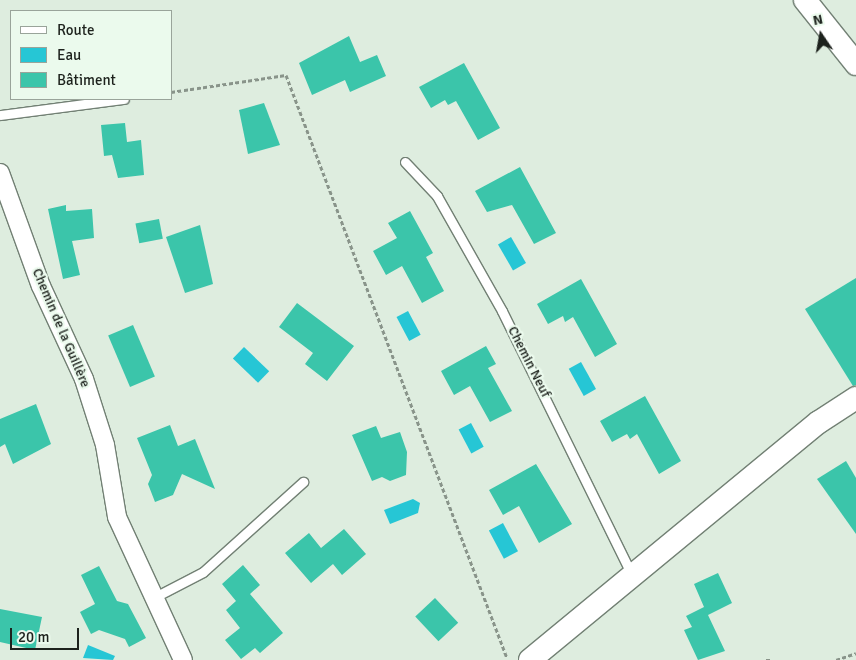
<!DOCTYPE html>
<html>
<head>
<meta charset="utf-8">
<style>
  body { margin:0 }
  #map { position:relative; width:856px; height:660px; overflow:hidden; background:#deeddf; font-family:Signika,sans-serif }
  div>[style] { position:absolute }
  .water>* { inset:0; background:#26c6d5; transform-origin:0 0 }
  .building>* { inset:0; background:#3bc5aa; transform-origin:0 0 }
  .path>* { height:3px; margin-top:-1.5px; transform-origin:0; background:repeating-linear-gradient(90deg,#89948a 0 4px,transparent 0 6.5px) }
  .roads { filter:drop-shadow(1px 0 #728074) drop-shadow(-1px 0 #728074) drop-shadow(0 1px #728074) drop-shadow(0 -1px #728074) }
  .service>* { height:9px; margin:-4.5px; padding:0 4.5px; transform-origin:4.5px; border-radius:4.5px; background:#fff }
  .minor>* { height:18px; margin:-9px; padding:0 9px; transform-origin:9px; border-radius:9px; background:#fff }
  .tertiary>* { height:22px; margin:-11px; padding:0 11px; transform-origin:11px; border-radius:11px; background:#fff }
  span { translate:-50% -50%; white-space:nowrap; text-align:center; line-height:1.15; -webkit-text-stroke:4.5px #ebfaed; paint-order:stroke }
  .street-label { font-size:14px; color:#1d221d }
  .legend { position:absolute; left:10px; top:10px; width:162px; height:90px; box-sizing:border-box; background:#ebfaed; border:1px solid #99a49a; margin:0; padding:6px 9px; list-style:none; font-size:15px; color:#1d221d }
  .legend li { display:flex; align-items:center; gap:10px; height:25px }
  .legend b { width:25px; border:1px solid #99a49a }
  .north { position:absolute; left:796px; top:10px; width:50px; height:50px; -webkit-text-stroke:4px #ebfaed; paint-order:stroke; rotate:348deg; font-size:14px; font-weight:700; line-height:20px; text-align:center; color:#1d221d }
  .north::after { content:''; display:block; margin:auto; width:18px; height:22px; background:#1d221d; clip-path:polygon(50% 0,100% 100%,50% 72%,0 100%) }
  .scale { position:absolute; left:10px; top:628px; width:69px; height:22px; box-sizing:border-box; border:2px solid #1d221d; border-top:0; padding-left:6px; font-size:15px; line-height:18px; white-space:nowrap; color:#1d221d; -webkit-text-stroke:4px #ebfaed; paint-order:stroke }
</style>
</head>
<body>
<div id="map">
  <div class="water">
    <div style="left:511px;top:237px;width:30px;height:15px;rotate:60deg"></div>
    <div style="left:408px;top:311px;width:27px;height:13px;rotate:62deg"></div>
    <div style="left:244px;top:347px;width:35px;height:16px;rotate:44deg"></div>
    <div style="left:581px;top:362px;width:31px;height:14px;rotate:61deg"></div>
    <div style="left:471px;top:423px;width:27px;height:14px;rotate:62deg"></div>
    <div style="clip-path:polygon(413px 499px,420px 503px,418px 513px,390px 524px,384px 510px)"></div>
    <div style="left:503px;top:523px;width:32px;height:16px;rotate:62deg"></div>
    <div style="clip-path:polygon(88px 645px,115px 656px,113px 660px,83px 658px)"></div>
  </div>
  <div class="building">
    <div style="clip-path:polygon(349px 36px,360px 62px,377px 55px,386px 76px,350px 92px,345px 80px,312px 95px,299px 63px)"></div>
    <div style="clip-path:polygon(464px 63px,500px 128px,478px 140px,456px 101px,448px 105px,445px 100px,431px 108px,419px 87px)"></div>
    <div style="clip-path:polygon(264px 103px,280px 145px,248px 154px,239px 110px)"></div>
    <div style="clip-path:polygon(125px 123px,127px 142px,141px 140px,144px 175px,118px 178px,112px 155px,104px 156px,101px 125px)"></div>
    <div style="clip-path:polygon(520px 167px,556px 233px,534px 244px,512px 205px,487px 212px,475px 191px)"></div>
    <div style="clip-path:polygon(66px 205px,66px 211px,92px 209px,94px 238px,72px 241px,80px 275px,63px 279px,48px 209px)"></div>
    <div style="clip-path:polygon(410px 211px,433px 253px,426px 257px,444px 291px,422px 303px,402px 266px,386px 275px,373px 251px,397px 238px,388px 223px)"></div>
    <div style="left:159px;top:219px;width:20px;height:24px;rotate:79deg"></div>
    <div style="clip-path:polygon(200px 225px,213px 284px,185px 293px,166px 237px)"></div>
    <div style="clip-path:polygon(856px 278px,856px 385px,853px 386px,805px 309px)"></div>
    <div style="clip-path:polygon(581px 279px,617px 344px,595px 357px,573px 317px,565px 322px,563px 316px,548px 324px,537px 304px)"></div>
    <div style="clip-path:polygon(297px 303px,354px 346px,327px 381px,305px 364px,313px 353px,279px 327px)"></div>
    <div style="left:133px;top:325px;width:56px;height:27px;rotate:67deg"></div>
    <div style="clip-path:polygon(486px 346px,496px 364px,488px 368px,512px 411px,490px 422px,470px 386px,454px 395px,441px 371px)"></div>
    <div style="clip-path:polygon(645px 396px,681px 461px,659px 474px,637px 434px,630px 439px,627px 434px,612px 442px,600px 421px)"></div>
    <div style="clip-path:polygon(36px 404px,51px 444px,13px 464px,5px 444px,0 447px,0 419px)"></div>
    <div style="clip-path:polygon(170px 425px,178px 446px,195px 439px,215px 489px,182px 474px,173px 495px,155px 502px,148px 484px,152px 475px,137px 438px)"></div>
    <div style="clip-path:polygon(376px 426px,381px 438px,400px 432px,407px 452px,406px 475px,390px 481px,382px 477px,372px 481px,352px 435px)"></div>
    <div style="clip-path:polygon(846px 461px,856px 478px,856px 534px,817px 479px)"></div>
    <div style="clip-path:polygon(536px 464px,572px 524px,539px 543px,519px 506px,503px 515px,489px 490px)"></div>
    <div style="clip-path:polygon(344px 529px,366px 554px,342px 575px,333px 564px,311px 583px,285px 553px,309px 533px,321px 548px)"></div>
    <div style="clip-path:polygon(243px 565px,260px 585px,250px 594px,283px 633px,260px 653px,255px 648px,241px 659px,225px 640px,240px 628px,226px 610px,236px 601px,222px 584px)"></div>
    <div style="clip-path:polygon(99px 566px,117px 601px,128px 604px,146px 638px,129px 647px,125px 639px,99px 630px,91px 634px,80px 612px,95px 604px,81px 575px)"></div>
    <div style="clip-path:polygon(718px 573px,732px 603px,708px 615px,725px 651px,698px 660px,684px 630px,692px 627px,686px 616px,704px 607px,694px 584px)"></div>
    <div style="left:435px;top:598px;width:34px;height:27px;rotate:47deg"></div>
    <div style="clip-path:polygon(0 609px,42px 617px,35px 650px,0 642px)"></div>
  </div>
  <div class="path">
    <div style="left:171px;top:92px;width:116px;rotate:-8.4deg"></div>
    <div style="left:286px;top:75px;width:623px;rotate:69.24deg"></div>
    <div style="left:766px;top:660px;width:5px"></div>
    <div style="left:836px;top:660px;width:21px;rotate:-19deg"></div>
  </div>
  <div class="roads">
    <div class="service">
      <div style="left:0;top:115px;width:125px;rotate:-7.4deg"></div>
      <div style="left:405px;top:162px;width:47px;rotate:46.7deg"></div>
      <div style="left:437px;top:196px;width:132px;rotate:60.5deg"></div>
      <div style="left:502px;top:311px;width:294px;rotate:63.8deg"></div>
      <div style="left:153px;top:598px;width:56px;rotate:-27.5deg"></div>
      <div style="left:203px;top:572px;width:135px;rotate:-42deg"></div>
    </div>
    <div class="minor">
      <div style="left:0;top:173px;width:120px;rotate:70.1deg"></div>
      <div style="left:41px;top:286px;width:102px;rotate:65.2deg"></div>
      <div style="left:84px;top:379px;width:69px;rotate:72.3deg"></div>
      <div style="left:105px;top:445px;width:73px;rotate:80.5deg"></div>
      <div style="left:117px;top:517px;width:157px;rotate:65.2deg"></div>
    </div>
    <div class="tertiary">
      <div style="left:805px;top:0;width:82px;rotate:51.4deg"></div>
      <div style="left:530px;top:660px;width:374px;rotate:-39.5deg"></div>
      <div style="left:819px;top:422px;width:44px;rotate:-33deg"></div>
    </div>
  </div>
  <div class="street-label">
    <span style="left:61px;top:328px;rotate:67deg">Chemin de la Guillère</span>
    <span style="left:529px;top:362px;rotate:63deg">Chemin Neuf</span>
  </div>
  <ul class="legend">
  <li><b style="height:6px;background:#fff"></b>Route</li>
  <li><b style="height:14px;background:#26c6d5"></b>Eau</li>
  <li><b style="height:14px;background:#3bc5aa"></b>Bâtiment</li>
  </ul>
  <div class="north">N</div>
  <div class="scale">20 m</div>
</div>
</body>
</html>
